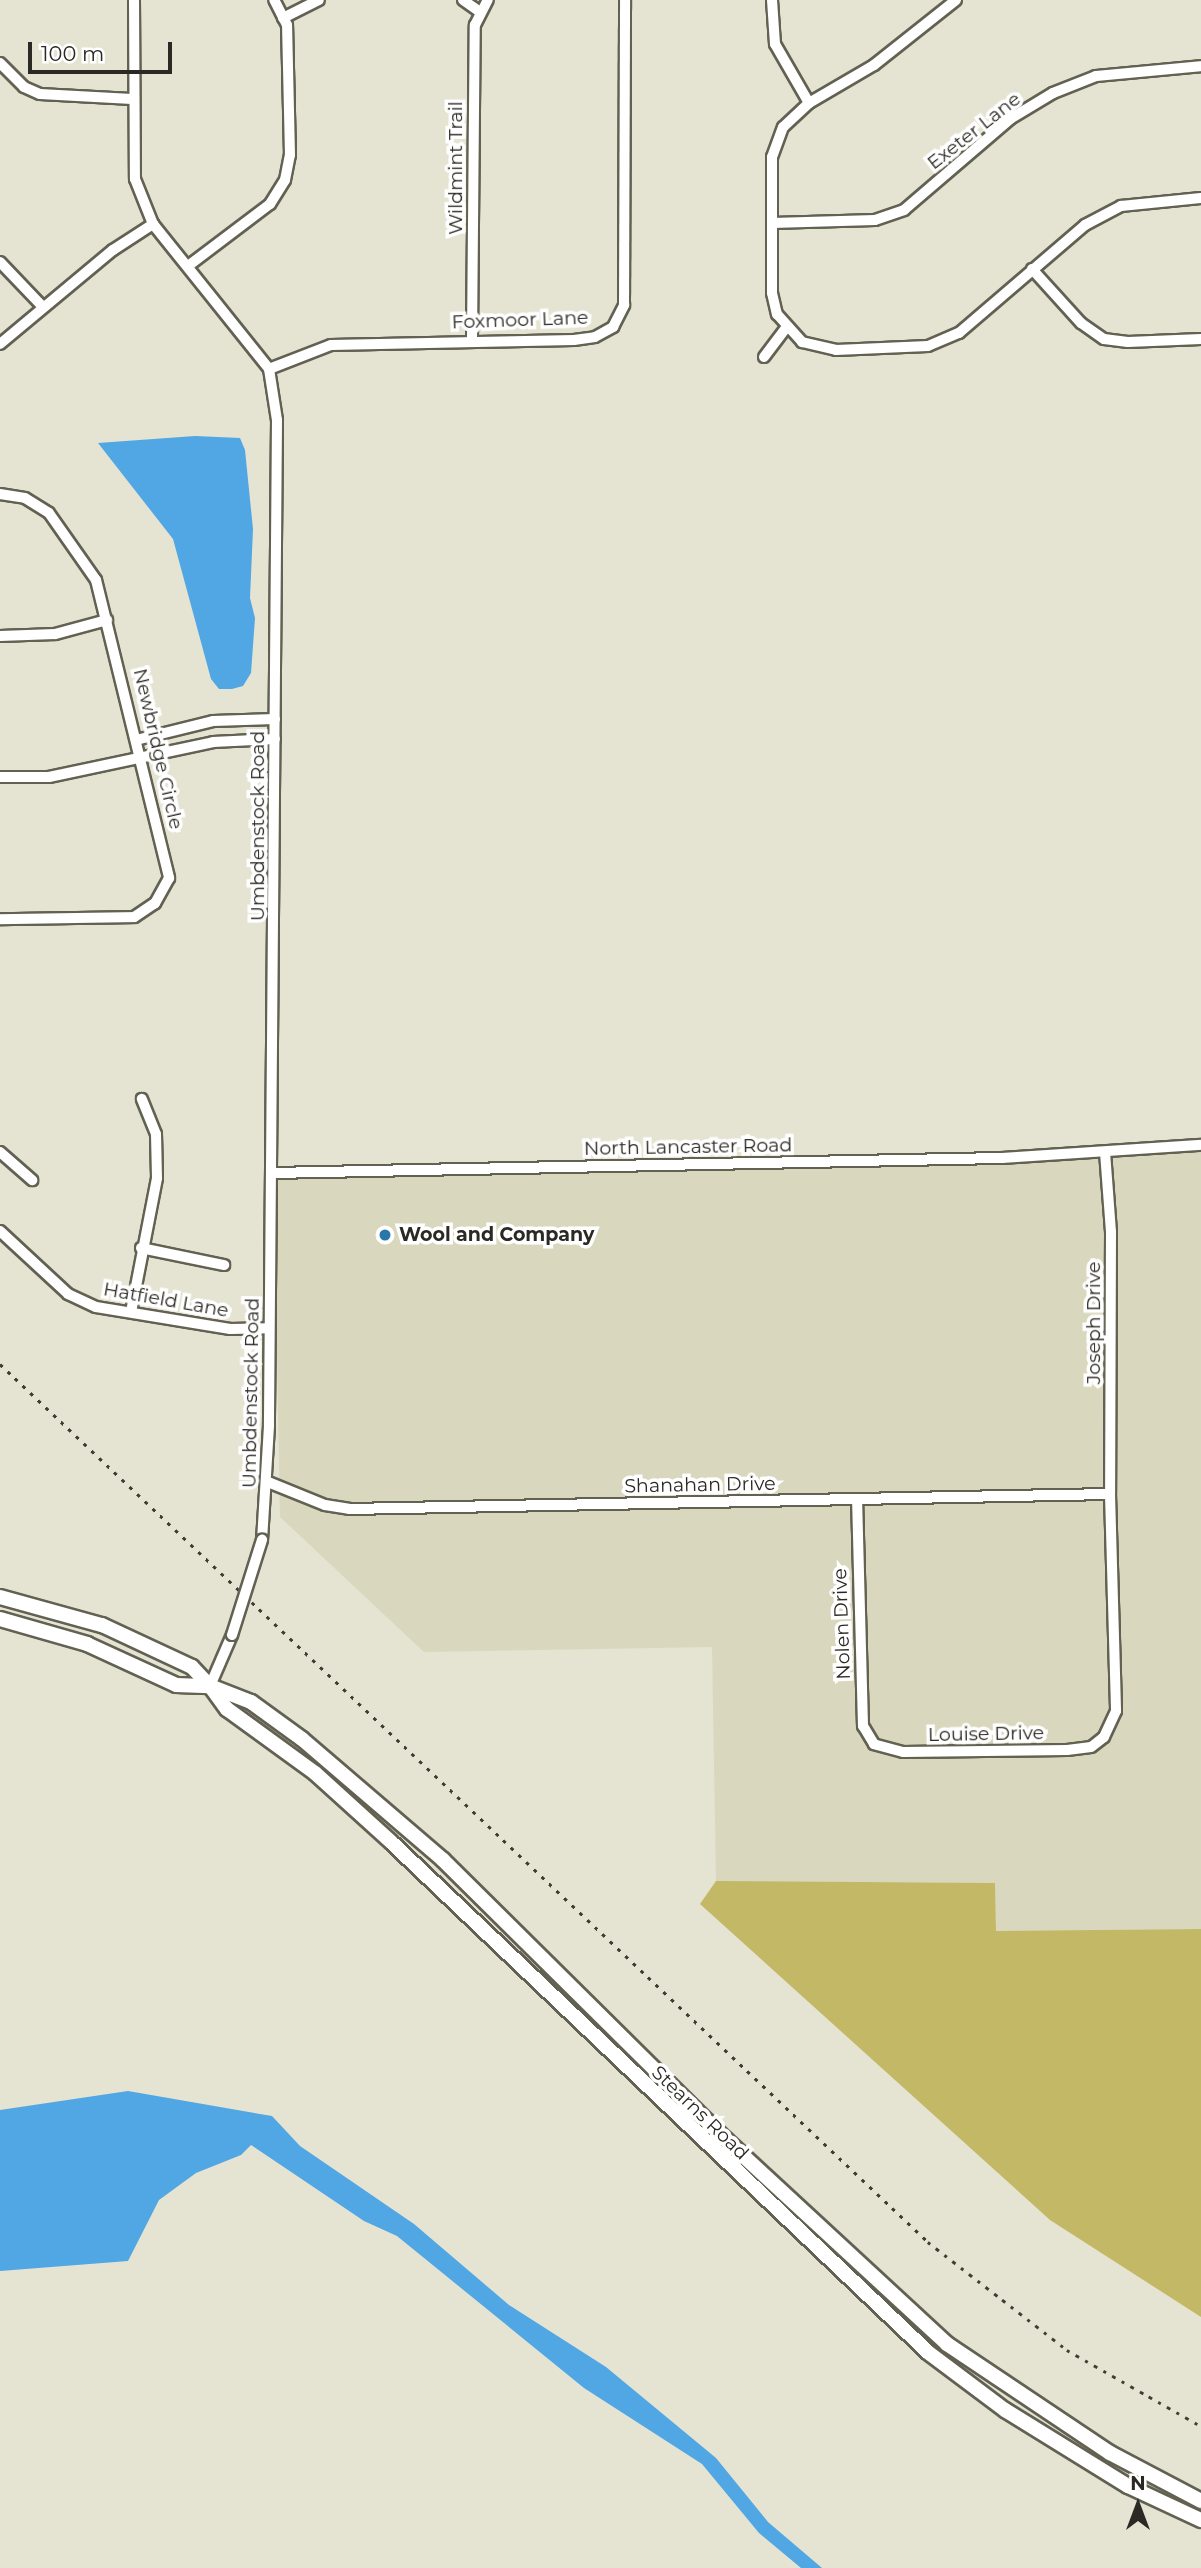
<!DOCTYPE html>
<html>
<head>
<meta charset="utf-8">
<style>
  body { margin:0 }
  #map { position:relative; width:1201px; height:2568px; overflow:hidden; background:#e5e3d2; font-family:Montserrat,sans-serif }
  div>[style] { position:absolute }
  .built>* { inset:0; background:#dad7bf }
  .green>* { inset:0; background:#c2b865 }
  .water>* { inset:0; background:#50a7e4 }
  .roads { filter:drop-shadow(2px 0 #626152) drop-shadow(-2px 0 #626152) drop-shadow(0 2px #626152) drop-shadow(0 -2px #626152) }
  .street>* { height:10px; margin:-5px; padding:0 5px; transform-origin:5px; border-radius:5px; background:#fff }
  .secondary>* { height:14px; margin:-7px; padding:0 7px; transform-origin:7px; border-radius:7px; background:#fff }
  .rail>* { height:2.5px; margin-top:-1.25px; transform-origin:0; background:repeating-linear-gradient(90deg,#3e3d35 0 3.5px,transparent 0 10.5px) }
  .bridges { filter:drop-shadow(2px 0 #626152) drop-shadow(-2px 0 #626152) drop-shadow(0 2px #626152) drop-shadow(0 -2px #626152) }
  .street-bridge>* { height:10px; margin:-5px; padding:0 5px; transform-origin:5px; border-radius:5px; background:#fff }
  .dots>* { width:19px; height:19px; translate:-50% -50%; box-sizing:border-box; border:4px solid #fff; border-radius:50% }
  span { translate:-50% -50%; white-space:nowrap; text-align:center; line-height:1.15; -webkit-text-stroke:7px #fff; paint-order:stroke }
  .street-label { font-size:19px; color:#2a2923 }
  .poi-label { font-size:19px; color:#2a2923; font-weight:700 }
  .left { translate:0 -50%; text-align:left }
  .north { position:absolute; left:1103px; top:2470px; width:70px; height:70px; -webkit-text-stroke:5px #fff; paint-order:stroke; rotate:0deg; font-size:19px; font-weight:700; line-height:28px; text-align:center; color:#2a2923 }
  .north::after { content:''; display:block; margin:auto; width:24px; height:32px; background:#2a2923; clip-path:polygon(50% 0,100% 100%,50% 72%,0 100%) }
  .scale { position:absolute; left:28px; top:42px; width:144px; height:32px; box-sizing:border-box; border:4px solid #2a2923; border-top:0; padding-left:9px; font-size:21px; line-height:24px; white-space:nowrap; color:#2a2923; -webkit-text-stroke:5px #fff; paint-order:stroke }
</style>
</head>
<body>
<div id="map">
  <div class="built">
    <div style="clip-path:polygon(1201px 1149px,1201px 1929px,996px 1931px,995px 1883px,716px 1881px,712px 1647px,424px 1652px,280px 1517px,274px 1176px)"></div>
  </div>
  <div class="green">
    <div style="clip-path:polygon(716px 1881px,995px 1883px,996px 1931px,1201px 1929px,1201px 2317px,1050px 2220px,700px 1904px)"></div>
  </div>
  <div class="water">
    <div style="clip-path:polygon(195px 436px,240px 438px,245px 450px,253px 529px,250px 598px,255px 618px,251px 673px,243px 686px,232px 689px,219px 689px,211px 679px,173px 539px,98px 443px)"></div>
    <div style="clip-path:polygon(128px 2091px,272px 2116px,300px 2146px,414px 2224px,509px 2305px,606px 2367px,716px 2458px,768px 2522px,822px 2568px,801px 2568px,759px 2533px,702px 2464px,584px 2388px,397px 2236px,364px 2221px,251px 2145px,241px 2155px,196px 2173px,159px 2200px,128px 2261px,0 2271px,0 2110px)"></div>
  </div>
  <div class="roads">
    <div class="street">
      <div style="left:134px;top:0;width:179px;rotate:89.7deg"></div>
      <div style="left:135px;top:179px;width:48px;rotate:68.2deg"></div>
      <div style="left:153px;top:224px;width:186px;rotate:51.3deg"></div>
      <div style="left:269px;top:369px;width:52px;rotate:81.1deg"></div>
      <div style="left:277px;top:420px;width:1006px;rotate:90.46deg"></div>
      <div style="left:269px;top:1426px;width:114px;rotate:93.5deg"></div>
      <div style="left:463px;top:0;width:19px;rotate:35deg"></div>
      <div style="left:772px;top:0;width:44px;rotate:86.1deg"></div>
      <div style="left:775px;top:44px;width:68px;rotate:60deg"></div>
      <div style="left:956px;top:0;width:105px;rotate:141.6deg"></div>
      <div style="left:874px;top:65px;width:75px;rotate:149.7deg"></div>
      <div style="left:809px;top:103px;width:35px;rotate:137deg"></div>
      <div style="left:783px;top:127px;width:32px;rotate:110deg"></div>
      <div style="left:772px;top:157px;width:136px;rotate:90deg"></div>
      <div style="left:772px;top:293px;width:22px;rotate:77deg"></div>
      <div style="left:777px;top:314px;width:38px;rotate:48deg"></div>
      <div style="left:802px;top:342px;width:35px;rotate:13deg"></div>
      <div style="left:836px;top:350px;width:92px;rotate:-2.5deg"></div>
      <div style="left:928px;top:346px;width:34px;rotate:-23deg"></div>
      <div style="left:959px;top:333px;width:166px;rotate:-40.6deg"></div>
      <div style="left:1085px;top:225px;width:41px;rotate:-27.8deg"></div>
      <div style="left:1121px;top:206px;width:80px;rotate:-5.7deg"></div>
      <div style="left:283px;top:18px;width:40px;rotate:-26.6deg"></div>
      <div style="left:0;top:63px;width:34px;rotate:45deg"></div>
      <div style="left:24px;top:87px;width:17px;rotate:24deg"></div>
      <div style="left:40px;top:94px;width:92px;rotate:3.1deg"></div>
      <div style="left:772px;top:223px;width:103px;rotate:-1.7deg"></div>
      <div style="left:875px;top:220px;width:31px;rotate:-19deg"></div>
      <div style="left:904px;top:210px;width:140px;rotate:-40.6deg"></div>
      <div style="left:1010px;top:119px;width:50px;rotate:-31.2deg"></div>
      <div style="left:1053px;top:93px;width:46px;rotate:-21.6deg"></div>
      <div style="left:1096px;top:76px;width:105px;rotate:-5.4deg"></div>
      <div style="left:0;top:262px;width:61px;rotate:46.3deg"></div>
      <div style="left:188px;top:266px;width:103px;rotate:-37.1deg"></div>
      <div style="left:270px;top:204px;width:28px;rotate:-58deg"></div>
      <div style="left:285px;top:180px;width:25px;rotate:-79deg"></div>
      <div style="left:290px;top:155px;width:130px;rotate:-91.3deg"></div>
      <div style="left:287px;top:25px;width:28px;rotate:-117deg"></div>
      <div style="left:1032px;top:269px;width:73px;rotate:47.8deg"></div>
      <div style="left:1081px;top:323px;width:28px;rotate:35deg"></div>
      <div style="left:1104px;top:339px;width:24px;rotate:7deg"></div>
      <div style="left:1128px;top:342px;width:73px;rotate:-2.4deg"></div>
      <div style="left:472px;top:339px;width:314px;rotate:-89.5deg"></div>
      <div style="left:475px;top:25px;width:28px;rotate:-63deg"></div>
      <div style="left:0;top:344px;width:147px;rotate:-39.8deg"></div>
      <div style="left:113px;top:250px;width:48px;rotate:-33deg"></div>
      <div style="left:764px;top:357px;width:38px;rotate:-53deg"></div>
      <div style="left:269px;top:369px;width:66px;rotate:-21.2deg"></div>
      <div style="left:331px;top:345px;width:243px;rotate:-1.2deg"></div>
      <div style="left:574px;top:340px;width:21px;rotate:-8deg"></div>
      <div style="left:595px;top:337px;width:21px;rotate:-29deg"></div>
      <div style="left:613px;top:327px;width:25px;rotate:-63deg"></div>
      <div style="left:624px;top:305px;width:305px;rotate:-89.8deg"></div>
      <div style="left:0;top:494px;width:25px;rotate:9deg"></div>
      <div style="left:25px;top:498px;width:28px;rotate:32deg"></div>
      <div style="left:49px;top:513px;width:82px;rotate:55deg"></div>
      <div style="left:96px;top:580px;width:307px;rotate:76.2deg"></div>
      <div style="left:169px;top:878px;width:29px;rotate:119deg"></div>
      <div style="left:155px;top:903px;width:25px;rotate:146deg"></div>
      <div style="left:134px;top:917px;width:134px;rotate:179.1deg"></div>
      <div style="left:0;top:636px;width:55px;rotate:-2.1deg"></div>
      <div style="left:55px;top:634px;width:54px;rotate:-15.1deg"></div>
      <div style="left:136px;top:740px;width:79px;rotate:-13.9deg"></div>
      <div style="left:213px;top:721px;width:62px;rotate:-1.8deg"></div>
      <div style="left:0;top:777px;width:49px"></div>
      <div style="left:49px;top:777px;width:168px;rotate:-12deg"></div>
      <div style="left:213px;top:742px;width:62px;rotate:-2.8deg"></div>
      <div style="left:0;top:1152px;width:43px;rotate:41.2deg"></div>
      <div style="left:1105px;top:1152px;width:80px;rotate:85.7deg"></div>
      <div style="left:1111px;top:1232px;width:262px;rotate:90.2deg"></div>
      <div style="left:272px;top:1173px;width:731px;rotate:-1.18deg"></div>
      <div style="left:1003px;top:1158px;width:198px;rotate:-3.8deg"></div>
      <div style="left:0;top:1231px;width:93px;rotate:42.8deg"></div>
      <div style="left:68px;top:1294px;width:31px;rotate:25deg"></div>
      <div style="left:96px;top:1307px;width:136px;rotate:9.3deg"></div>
      <div style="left:230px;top:1329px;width:39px;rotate:-1deg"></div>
      <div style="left:141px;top:1248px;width:85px;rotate:11.6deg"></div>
      <div style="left:131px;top:1312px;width:136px;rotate:-79deg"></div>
      <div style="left:157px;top:1178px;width:44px;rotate:-91.3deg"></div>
      <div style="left:156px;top:1134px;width:38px;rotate:-112deg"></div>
      <div style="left:268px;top:1482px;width:61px;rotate:22deg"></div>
      <div style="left:325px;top:1505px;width:24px;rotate:9deg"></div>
      <div style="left:349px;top:1509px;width:761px;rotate:-1.13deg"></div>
      <div style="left:1110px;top:1494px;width:217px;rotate:88.4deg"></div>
      <div style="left:1116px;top:1711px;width:29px;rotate:115deg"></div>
      <div style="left:1104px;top:1737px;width:16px;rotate:142deg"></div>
      <div style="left:1091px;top:1747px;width:24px;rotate:173deg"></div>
      <div style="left:1067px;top:1750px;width:164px;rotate:179.3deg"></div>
      <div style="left:903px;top:1752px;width:30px;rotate:-165deg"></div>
      <div style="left:874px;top:1744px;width:21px;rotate:-121deg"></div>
      <div style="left:863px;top:1726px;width:226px;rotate:-91.5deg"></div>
      <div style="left:210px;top:1686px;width:56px;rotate:-66.7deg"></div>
    </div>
    <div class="secondary">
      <div style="left:0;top:1597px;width:106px;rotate:15.4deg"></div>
      <div style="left:102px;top:1625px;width:99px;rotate:25deg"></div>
      <div style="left:192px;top:1667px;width:26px;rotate:47deg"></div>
      <div style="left:210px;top:1686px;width:44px;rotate:21.3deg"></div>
      <div style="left:251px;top:1702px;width:63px;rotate:36deg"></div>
      <div style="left:302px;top:1739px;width:186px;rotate:40.6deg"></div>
      <div style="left:443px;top:1860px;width:397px;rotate:44.7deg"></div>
      <div style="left:725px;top:2139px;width:302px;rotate:42.7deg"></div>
      <div style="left:947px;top:2344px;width:196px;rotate:33.8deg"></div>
      <div style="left:1110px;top:2453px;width:103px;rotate:27.8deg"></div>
      <div style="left:0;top:1619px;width:91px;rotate:16deg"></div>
      <div style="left:87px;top:1644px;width:98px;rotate:24.7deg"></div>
      <div style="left:176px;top:1685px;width:34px;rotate:2deg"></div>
      <div style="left:210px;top:1686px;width:29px;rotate:54deg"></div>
      <div style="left:227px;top:1709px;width:109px;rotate:36deg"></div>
      <div style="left:315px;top:1773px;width:103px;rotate:42.2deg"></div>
      <div style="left:391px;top:1842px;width:742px;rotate:43.53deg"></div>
      <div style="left:929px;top:2353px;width:95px;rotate:36.9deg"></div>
      <div style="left:1005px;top:2410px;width:145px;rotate:31.7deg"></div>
      <div style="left:1128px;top:2486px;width:81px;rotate:25deg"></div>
    </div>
  </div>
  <div class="rail">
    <div style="left:0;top:1364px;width:1278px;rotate:43.41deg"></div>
    <div style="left:928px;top:2242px;width:176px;rotate:37.8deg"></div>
    <div style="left:1067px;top:2350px;width:154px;rotate:29.6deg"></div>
  </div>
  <div class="bridges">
    <div class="street-bridge">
      <div style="left:232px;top:1635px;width:100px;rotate:-72.5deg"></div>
    </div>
  </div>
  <div class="dots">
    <div style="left:385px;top:1235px;background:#2976a9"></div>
  </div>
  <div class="street-label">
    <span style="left:974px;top:131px;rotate:-38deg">Exeter Lane</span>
    <span style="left:456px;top:168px;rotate:-90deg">Wildmint Trail</span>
    <span style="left:520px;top:320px;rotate:-2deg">Foxmoor Lane</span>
    <span style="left:158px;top:749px;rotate:77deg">Newbridge Circle</span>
    <span style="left:258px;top:826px;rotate:-90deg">Umbdenstock Road</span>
    <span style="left:688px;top:1147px;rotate:-1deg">North Lancaster Road</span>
    <span style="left:166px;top:1300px;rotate:10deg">Hatfield Lane</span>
    <span style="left:1094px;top:1323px;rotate:-90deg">Joseph Drive</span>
    <span style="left:251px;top:1393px;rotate:-89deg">Umbdenstock Road</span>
    <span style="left:700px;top:1485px;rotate:-1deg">Shanahan Drive</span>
    <span style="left:842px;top:1624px;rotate:-92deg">Nolen Drive</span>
    <span style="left:986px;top:1734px;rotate:-1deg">Louise Drive</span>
    <span style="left:700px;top:2113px;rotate:44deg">Stearns Road</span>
  </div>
  <div class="poi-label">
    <span class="left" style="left:399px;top:1235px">Wool and Company</span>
  </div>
  <div class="north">N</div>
  <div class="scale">100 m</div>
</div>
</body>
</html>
